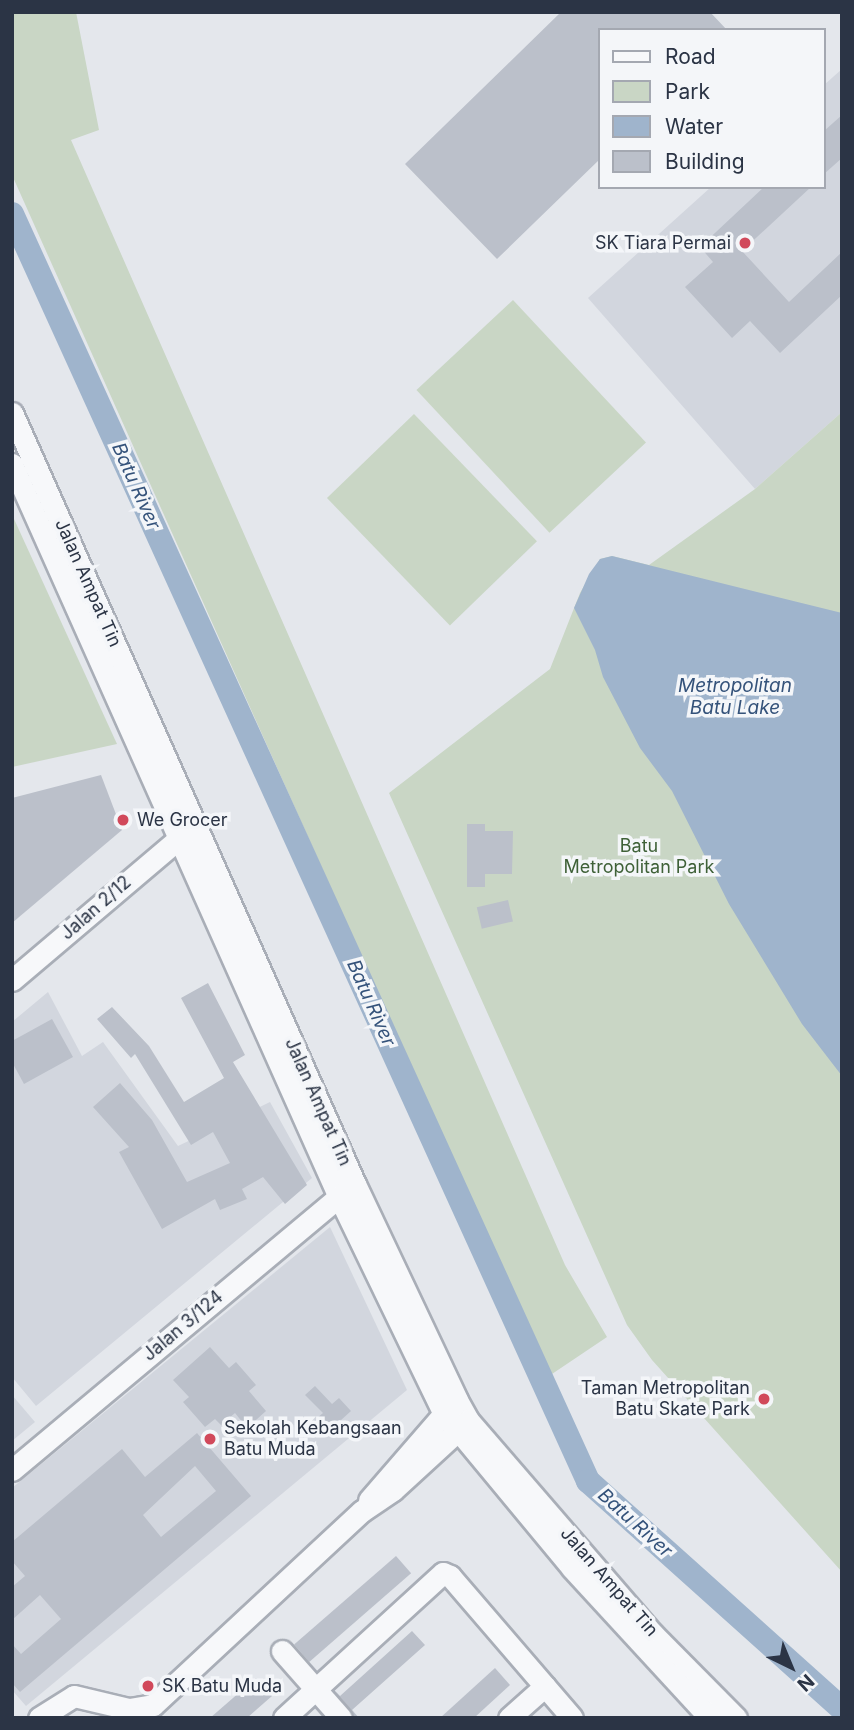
<!DOCTYPE html>
<html>
<head>
<meta charset="utf-8">
<style>
  body { margin:0 }
  #map { position:relative; width:854px; height:1730px; overflow:hidden; background:#e4e7ec; font-family:Inter,sans-serif }
  div>[style] { position:absolute }
  .built>* { inset:0; background:#d2d6de }
  .green>* { inset:0; background:#c9d6c5; transform-origin:0 0 }
  .water>* { inset:0; background:#9fb4cc }
  .river>* { height:24px; margin:-12px; padding:0 12px; transform-origin:12px; border-radius:12px; background:#9fb4cc }
  .building>* { inset:0; background:#bbc0ca; transform-origin:0 0 }
  .roads { filter:drop-shadow(2px 0 #a9aeb7) drop-shadow(-2px 0 #a9aeb7) drop-shadow(0 2px #a9aeb7) drop-shadow(0 -2px #a9aeb7) }
  .minor>* { height:21px; margin:-10.5px; padding:0 10.5px; transform-origin:10.5px; border-radius:10.5px; background:#f7f8fa }
  .dots>* { width:19px; height:19px; translate:-50% -50%; box-sizing:border-box; border:4px solid #f4f6f9; border-radius:50% }
  span { translate:-50% -50%; white-space:nowrap; text-align:center; line-height:1.15; -webkit-text-stroke:7px #f4f6f9; paint-order:stroke }
  .poi-label { font-size:18px; color:#2b3445 }
  .right { translate:-100% -50%; text-align:right }
  .left { translate:0 -50%; text-align:left }
  .street-label { font-size:18px; color:#2b3445 }
  .park-label { font-size:18px; color:#3f6138 }
  .water-label { font-size:19px; color:#34527a; font-style:italic }
  .frame { position:absolute; inset:0; border:14px solid #2b3445; pointer-events:none }
  .legend { position:absolute; left:598px; top:28px; width:228px; height:161px; box-sizing:border-box; background:#f4f6f9; border:2px solid #a4a8b1; margin:0; padding:9px 12px; list-style:none; font-size:21px; color:#2b3445 }
  .legend li { display:flex; align-items:center; gap:14px; height:35px }
  .legend b { width:35px; border:2px solid #a4a8b1 }
  .north { position:absolute; left:756px; top:1632px; width:70px; height:70px; -webkit-text-stroke:5px #f4f6f9; paint-order:stroke; rotate:137deg; font-size:19px; font-weight:700; line-height:28px; text-align:center; color:#2b3445 }
  .north::after { content:''; display:block; margin:auto; width:24px; height:32px; background:#2b3445; clip-path:polygon(50% 0,100% 100%,50% 72%,0 100%) }
</style>
</head>
<body>
<div id="map">
  <div class="built">
    <div style="clip-path:polygon(842px 69px,842px 412px,755px 489px,588px 298px,711px 187px,824px 187px,824px 85px)"></div>
    <div style="clip-path:polygon(48px 992px,82px 1056px,103px 1042px,178px 1146px,270px 1102px,312px 1178px,36px 1406px,12px 1377px,12px 1022px)"></div>
    <div style="clip-path:polygon(330px 1227px,407px 1390px,26px 1706px,12px 1690px,12px 1488px)"></div>
    <div style="clip-path:polygon(12px 1395px,35px 1422px,12px 1441px)"></div>
  </div>
  <div class="green">
    <div style="clip-path:polygon(12px 12px,76px 12px,99px 130px,71px 140px,565px 1265px,607px 1337px,549px 1376px,12px 175px)"></div>
    <div style="left:513px;top:300px;width:195px;height:132px;rotate:47deg"></div>
    <div style="clip-path:polygon(842px 412px,842px 1572px,652px 1360px,627px 1325px,389px 793px,550px 669px,580px 593px,600px 559px,612px 556px,649px 565px,755px 489px)"></div>
    <div style="left:414px;top:414px;width:177px;height:121px;rotate:46deg"></div>
    <div style="clip-path:polygon(14px 519px,117px 744px,12px 767px,12px 520px)"></div>
  </div>
  <div class="water">
    <div style="clip-path:polygon(612px 556px,842px 613px,842px 1076px,802px 1024px,729px 904px,672px 791px,640px 748px,603px 677px,595px 650px,574px 608px,589px 574px,600px 559px)"></div>
  </div>
  <div class="river">
    <div style="left:12px;top:214px;width:1392px;rotate:65.55deg"></div>
    <div style="left:588px;top:1481px;width:341px;rotate:41.9deg"></div>
  </div>
  <div class="building">
    <div style="clip-path:polygon(561px 12px,710px 12px,727px 30px,600px 30px,600px 159px,497px 259px,405px 164px)"></div>
    <div style="clip-path:polygon(842px 115px,842px 158px,824px 174px,824px 131px)"></div>
    <div style="clip-path:polygon(764px 187px,811px 187px,742px 251px,789px 302px,842px 252px,842px 295px,780px 353px,750px 321px,732px 338px,685px 287px,713px 262px,700px 247px)"></div>
    <div style="clip-path:polygon(101px 775px,122px 830px,12px 923px,12px 798px)"></div>
    <div style="clip-path:polygon(467px 824px,485px 824px,485px 831px,513px 831px,512px 874px,485px 874px,485px 887px,467px 887px)"></div>
    <div style="left:508px;top:900px;width:22px;height:32px;rotate:77deg"></div>
    <div style="clip-path:polygon(208px 983px,245px 1055px,233px 1062px,307px 1185px,285px 1204px,263px 1177px,242px 1189px,247px 1199px,220px 1210px,215px 1199px,162px 1229px,119px 1152px,129px 1147px,93px 1107px,120px 1083px,152px 1120px,187px 1182px,230px 1163px,213px 1132px,191px 1145px,135px 1054px,131px 1058px,97px 1019px,112px 1007px,149px 1046px,184px 1102px,224px 1078px,181px 998px)"></div>
    <div style="clip-path:polygon(52px 1019px,73px 1057px,24px 1084px,12px 1062px,12px 1041px)"></div>
    <div style="clip-path:polygon(210px 1347px,229px 1368px,236px 1362px,256px 1385px,249px 1391px,266px 1411px,247px 1428px,235px 1413px,221px 1425px,215px 1419px,205px 1427px,183px 1402px,189px 1397px,173px 1380px)"></div>
    <div style="clip-path:polygon(315px 1386px,332px 1404px,339px 1398px,351px 1411px,329px 1431px,317px 1418px,323px 1413px,305px 1395px)"></div>
    <div style="clip-path:polygon(evenodd,197px 1433px,251px 1496px,20px 1692px,12px 1683px,12px 1644px,21px 1654px,61px 1619px,40px 1595px,12px 1620px,12px 1587px,25px 1576px,12px 1561px,12px 1542px,122px 1449px,145px 1477px,197px 1433px,195px 1466px,216px 1491px,161px 1537px,143px 1515px,195px 1466px)"></div>
    <div style="left:396px;top:1556px;width:23px;height:135px;rotate:49deg"></div>
    <div style="clip-path:polygon(412px 1631px,425px 1645px,352px 1710px,359px 1718px,354px 1718px,335px 1691px,340px 1696px)"></div>
    <div style="clip-path:polygon(495px 1668px,510px 1685px,474px 1718px,440px 1718px)"></div>
    <div style="clip-path:polygon(256px 1678px,272px 1696px,247px 1718px,210px 1718px)"></div>
  </div>
  <div class="roads">
    <div class="minor">
      <div style="left:12px;top:413px;width:844px;rotate:66.02deg"></div>
      <div style="left:355px;top:1184px;width:239px;rotate:64.7deg"></div>
      <div style="left:457px;top:1400px;width:23px;rotate:61deg"></div>
      <div style="left:468px;top:1420px;width:283px;rotate:49.2deg"></div>
      <div style="left:653px;top:1634px;width:118px;rotate:45.3deg"></div>
      <div style="left:12px;top:464px;width:803px;rotate:65.96deg"></div>
      <div style="left:339px;top:1197px;width:239px;rotate:64.2deg"></div>
      <div style="left:443px;top:1412px;width:202px;rotate:50.4deg"></div>
      <div style="left:572px;top:1568px;width:204px;rotate:47.4deg"></div>
      <div style="left:12px;top:980px;width:232px;rotate:-40.3deg"></div>
      <div style="left:12px;top:1470px;width:437px;rotate:-39.9deg"></div>
      <div style="left:369px;top:1500px;width:128px;rotate:-49.1deg"></div>
      <div style="left:282px;top:1651px;width:89px;rotate:48.6deg"></div>
      <div style="left:39px;top:1718px;width:41px;rotate:-32.2deg"></div>
      <div style="left:74px;top:1696px;width:57px;rotate:13.3deg"></div>
      <div style="left:129px;top:1709px;width:24px;rotate:-9deg"></div>
      <div style="left:153px;top:1705px;width:285px;rotate:-42.9deg"></div>
      <div style="left:362px;top:1511px;width:37px;rotate:-34deg"></div>
      <div style="left:393px;top:1490px;width:98px;rotate:-42.5deg"></div>
      <div style="left:284px;top:1718px;width:215px;rotate:-42.4deg"></div>
      <div style="left:443px;top:1573px;width:8px;rotate:23deg"></div>
      <div style="left:450px;top:1576px;width:187px;rotate:49.3deg"></div>
      <div style="left:509px;top:1718px;width:48px;rotate:-41.6deg"></div>
    </div>
  </div>
  <div class="dots">
    <div style="left:745px;top:243px;background:#d1495b"></div>
    <div style="left:123px;top:820px;background:#d1495b"></div>
    <div style="left:764px;top:1399px;background:#d1495b"></div>
    <div style="left:210px;top:1439px;background:#d1495b"></div>
    <div style="left:148px;top:1686px;background:#d1495b"></div>
  </div>
  <div class="poi-label">
    <span class="right" style="left:731px;top:243px">SK Tiara Permai</span>
    <span class="left" style="left:137px;top:820px">We Grocer</span>
    <span class="right" style="left:750px;top:1399px">Taman Metropolitan<br>Batu Skate Park</span>
    <span class="left" style="left:224px;top:1439px">Sekolah Kebangsaan<br>Batu Muda</span>
    <span class="left" style="left:162px;top:1686px">SK Batu Muda</span>
  </div>
  <div class="street-label">
    <span style="left:88px;top:583px;rotate:66deg">Jalan Ampat Tin</span>
    <span style="left:96px;top:908px;rotate:-41deg">Jalan 2/12</span>
    <span style="left:318px;top:1102px;rotate:66deg">Jalan Ampat Tin</span>
    <span style="left:183px;top:1326px;rotate:-40deg">Jalan 3/124</span>
    <span style="left:609px;top:1582px;rotate:49deg">Jalan Ampat Tin</span>
  </div>
  <div class="park-label">
    <span style="left:639px;top:857px">Batu<br>Metropolitan Park</span>
  </div>
  <div class="water-label">
    <span style="left:136px;top:486px;rotate:66deg">Batu River</span>
    <span style="left:735px;top:697px">Metropolitan<br>Batu Lake</span>
    <span style="left:371px;top:1003px;rotate:66deg">Batu River</span>
    <span style="left:635px;top:1523px;rotate:42deg">Batu River</span>
  </div>
  <div class="frame"></div>
  <ul class="legend">
  <li><b style="height:9px;background:#f7f8fa"></b>Road</li>
  <li><b style="height:19px;background:#c9d6c5"></b>Park</li>
  <li><b style="height:19px;background:#9fb4cc"></b>Water</li>
  <li><b style="height:19px;background:#bbc0ca"></b>Building</li>
  </ul>
  <div class="north">N</div>
</div>
</body>
</html>
